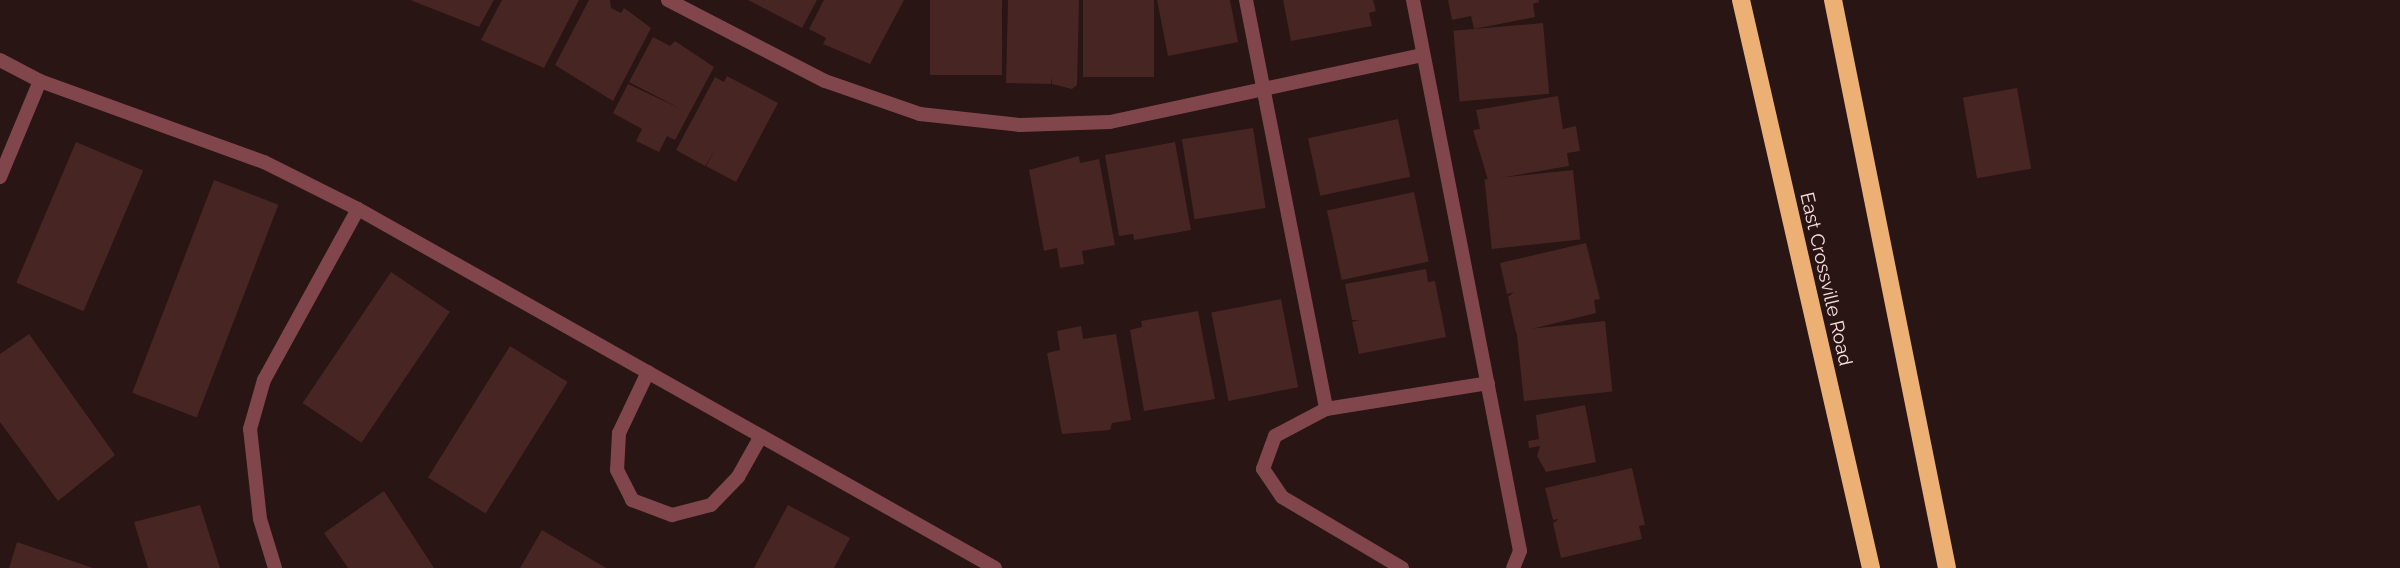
<!DOCTYPE html>
<html>
<head>
<meta charset="utf-8">
<style>
  body { margin:0 }
  #map { position:relative; width:2400px; height:568px; overflow:hidden; background:#281514; font-family:Raleway,sans-serif }
  div>[style] { position:absolute }
  .building>* { inset:0; background:#472523; transform-origin:0 0 }
  .lane>* { height:14px; margin:-7px; padding:0 7px; transform-origin:7px; border-radius:7px; background:#81464b }
  .street>* { height:14px; margin:-7px; padding:0 7px; transform-origin:7px; border-radius:7px; background:#81464b }
  .primary>* { height:18px; margin:-9px; padding:0 9px; transform-origin:9px; border-radius:9px; background:#ecb075 }
  span { translate:-50% -50%; white-space:nowrap; text-align:center; line-height:1.15; -webkit-text-stroke:5px #281514; paint-order:stroke }
  .street-label { font-size:19px; color:#fbe0e0 }
</style>
</head>
<body>
<div id="map">
  <div class="building">
    <div style="clip-path:polygon(410px 0,494px 0,479px 27px)"></div>
    <div style="clip-path:polygon(502px 0,579px 0,544px 68px,481px 40px)"></div>
    <div style="clip-path:polygon(589px 0,610px 0,611px 8px,621px 13px,624px 8px,651px 28px,613px 101px,555px 65px)"></div>
    <div style="clip-path:polygon(748px 0,817px 0,802px 28px)"></div>
    <div style="clip-path:polygon(824px 0,904px 0,870px 64px,823px 44px,826px 38px,809px 29px)"></div>
    <div style="left:930px;top:0;width:72px;height:75px"></div>
    <div style="clip-path:polygon(1008px 0,1079px 0,1077px 85px,1072px 89px,1052px 84px,1052px 77px,1051px 84px,1006px 83px)"></div>
    <div style="left:1083px;top:0;width:71px;height:77px"></div>
    <div style="clip-path:polygon(1157px 0,1230px 0,1238px 42px,1168px 56px)"></div>
    <div style="clip-path:polygon(1283px 0,1373px 0,1376px 11px,1369px 13px,1372px 26px,1291px 41px)"></div>
    <div style="clip-path:polygon(1448px 0,1539px 0,1539px 2px,1533px 4px,1535px 17px,1474px 29px,1471px 16px,1452px 20px)"></div>
    <div style="left:1543px;top:23px;width:71px;height:90px;rotate:85deg"></div>
    <div style="clip-path:polygon(653px 37px,670px 46px,675px 41px,714px 67px,675px 140px,667px 136px,659px 152px,636px 141px,642px 129px,613px 113px,628px 84px,681px 109px,629px 82px)"></div>
    <div style="clip-path:polygon(727px 76px,778px 103px,736px 182px,706px 166px,716px 149px,705px 166px,676px 150px,715px 77px,724px 82px)"></div>
    <div style="left:2017px;top:88px;width:82px;height:55px;rotate:80deg"></div>
    <div style="clip-path:polygon(1558px 96px,1563px 129px,1576px 126px,1580px 151px,1567px 153px,1569px 166px,1488px 180px,1473px 130px,1480px 129px,1476px 110px)"></div>
    <div style="left:1398px;top:119px;width:59px;height:92px;rotate:78deg"></div>
    <div style="left:1253px;top:128px;width:81px;height:72px;rotate:81deg"></div>
    <div style="left:76px;top:142px;width:73px;height:153px;rotate:23deg"></div>
    <div style="clip-path:polygon(1175px 142px,1191px 230px,1134px 240px,1133px 234px,1119px 236px,1105px 155px)"></div>
    <div style="clip-path:polygon(1079px 156px,1080px 163px,1099px 159px,1115px 245px,1082px 251px,1084px 264px,1060px 268px,1057px 248px,1044px 251px,1029px 170px)"></div>
    <div style="left:1573px;top:170px;width:70px;height:89px;rotate:84deg"></div>
    <div style="left:214px;top:180px;width:69px;height:228px;rotate:21deg"></div>
    <div style="left:1414px;top:192px;width:71px;height:89px;rotate:78deg"></div>
    <div style="clip-path:polygon(1586px 243px,1600px 299px,1594px 300px,1596px 313px,1516px 333px,1508px 297px,1514px 292px,1507px 294px,1500px 263px)"></div>
    <div style="clip-path:polygon(1426px 269px,1428px 282px,1435px 281px,1446px 337px,1359px 354px,1352px 322px,1359px 320px,1352px 320px,1345px 284px)"></div>
    <div style="left:391px;top:272px;width:71px;height:158px;rotate:34deg"></div>
    <div style="left:1281px;top:299px;width:90px;height:71px;rotate:79deg"></div>
    <div style="clip-path:polygon(1198px 311px,1215px 399px,1144px 411px,1130px 330px,1142px 327px,1141px 321px)"></div>
    <div style="left:1605px;top:321px;width:71px;height:89px;rotate:84deg"></div>
    <div style="clip-path:polygon(1081px 326px,1083px 339px,1116px 334px,1131px 420px,1112px 423px,1110px 430px,1062px 434px,1047px 353px,1060px 350px,1057px 331px)"></div>
    <div style="clip-path:polygon(29px 334px,115px 455px,58px 501px,0 422px,0 354px)"></div>
    <div style="left:510px;top:346px;width:68px;height:155px;rotate:32deg"></div>
    <div style="clip-path:polygon(1585px 405px,1596px 462px,1546px 472px,1537px 456px,1540px 446px,1529px 448px,1528px 441px,1539px 439px,1536px 415px)"></div>
    <div style="clip-path:polygon(1632px 468px,1645px 525px,1639px 526px,1642px 539px,1561px 558px,1553px 523px,1559px 519px,1553px 520px,1545px 488px)"></div>
    <div style="clip-path:polygon(384px 491px,434px 568px,348px 568px,324px 533px)"></div>
    <div style="clip-path:polygon(200px 505px,220px 568px,148px 568px,134px 522px)"></div>
    <div style="clip-path:polygon(788px 505px,850px 538px,834px 568px,754px 568px)"></div>
    <div style="clip-path:polygon(542px 530px,606px 568px,520px 568px)"></div>
    <div style="clip-path:polygon(17px 542px,93px 568px,9px 568px)"></div>
  </div>
  <div class="lane">
    <div style="left:1246px;top:0;width:417px;rotate:78.9deg"></div>
  </div>
  <div class="street">
    <div style="left:668px;top:0;width:177px;rotate:27.3deg"></div>
    <div style="left:825px;top:81px;width:101px;rotate:19.2deg"></div>
    <div style="left:920px;top:114px;width:101px;rotate:6.3deg"></div>
    <div style="left:1020px;top:125px;width:90px;rotate:-1.9deg"></div>
    <div style="left:1110px;top:122px;width:320px;rotate:-12.1deg"></div>
    <div style="left:1413px;top:0;width:561px;rotate:79.01deg"></div>
    <div style="left:1520px;top:551px;width:18px;rotate:112deg"></div>
    <div style="left:0;top:60px;width:45px;rotate:27.7deg"></div>
    <div style="left:40px;top:81px;width:238px;rotate:19.9deg"></div>
    <div style="left:264px;top:162px;width:105px;rotate:26.6deg"></div>
    <div style="left:358px;top:209px;width:731px;rotate:29.4deg"></div>
    <div style="left:0;top:177px;width:104px;rotate:-67.4deg"></div>
    <div style="left:648px;top:372px;width:68px;rotate:115.4deg"></div>
    <div style="left:619px;top:433px;width:37px;rotate:93deg"></div>
    <div style="left:617px;top:470px;width:34px;rotate:63deg"></div>
    <div style="left:632px;top:500px;width:43px;rotate:20.6deg"></div>
    <div style="left:672px;top:515px;width:40px;rotate:-14.4deg"></div>
    <div style="left:711px;top:505px;width:39px;rotate:-46deg"></div>
    <div style="left:738px;top:477px;width:47px;rotate:-60.7deg"></div>
    <div style="left:275px;top:568px;width:51px;rotate:-107deg"></div>
    <div style="left:260px;top:519px;width:91px;rotate:-96.3deg"></div>
    <div style="left:250px;top:429px;width:51px;rotate:-74.1deg"></div>
    <div style="left:264px;top:380px;width:195px;rotate:-61.2deg"></div>
    <div style="left:1402px;top:568px;width:139px;rotate:-149.4deg"></div>
    <div style="left:1282px;top:497px;width:34px;rotate:-124deg"></div>
    <div style="left:1263px;top:469px;width:35px;rotate:-70deg"></div>
    <div style="left:1275px;top:436px;width:58px;rotate:-27.9deg"></div>
    <div style="left:1326px;top:409px;width:164px;rotate:-9.1deg"></div>
  </div>
  <div class="primary">
    <div style="left:1741px;top:0;width:583px;rotate:77.11deg"></div>
    <div style="left:1833px;top:0;width:579px;rotate:78.65deg"></div>
  </div>
  <div class="street-label">
    <span style="left:1826px;top:279px;rotate:77deg">East Crossville Road</span>
  </div>
</div>
</body>
</html>
